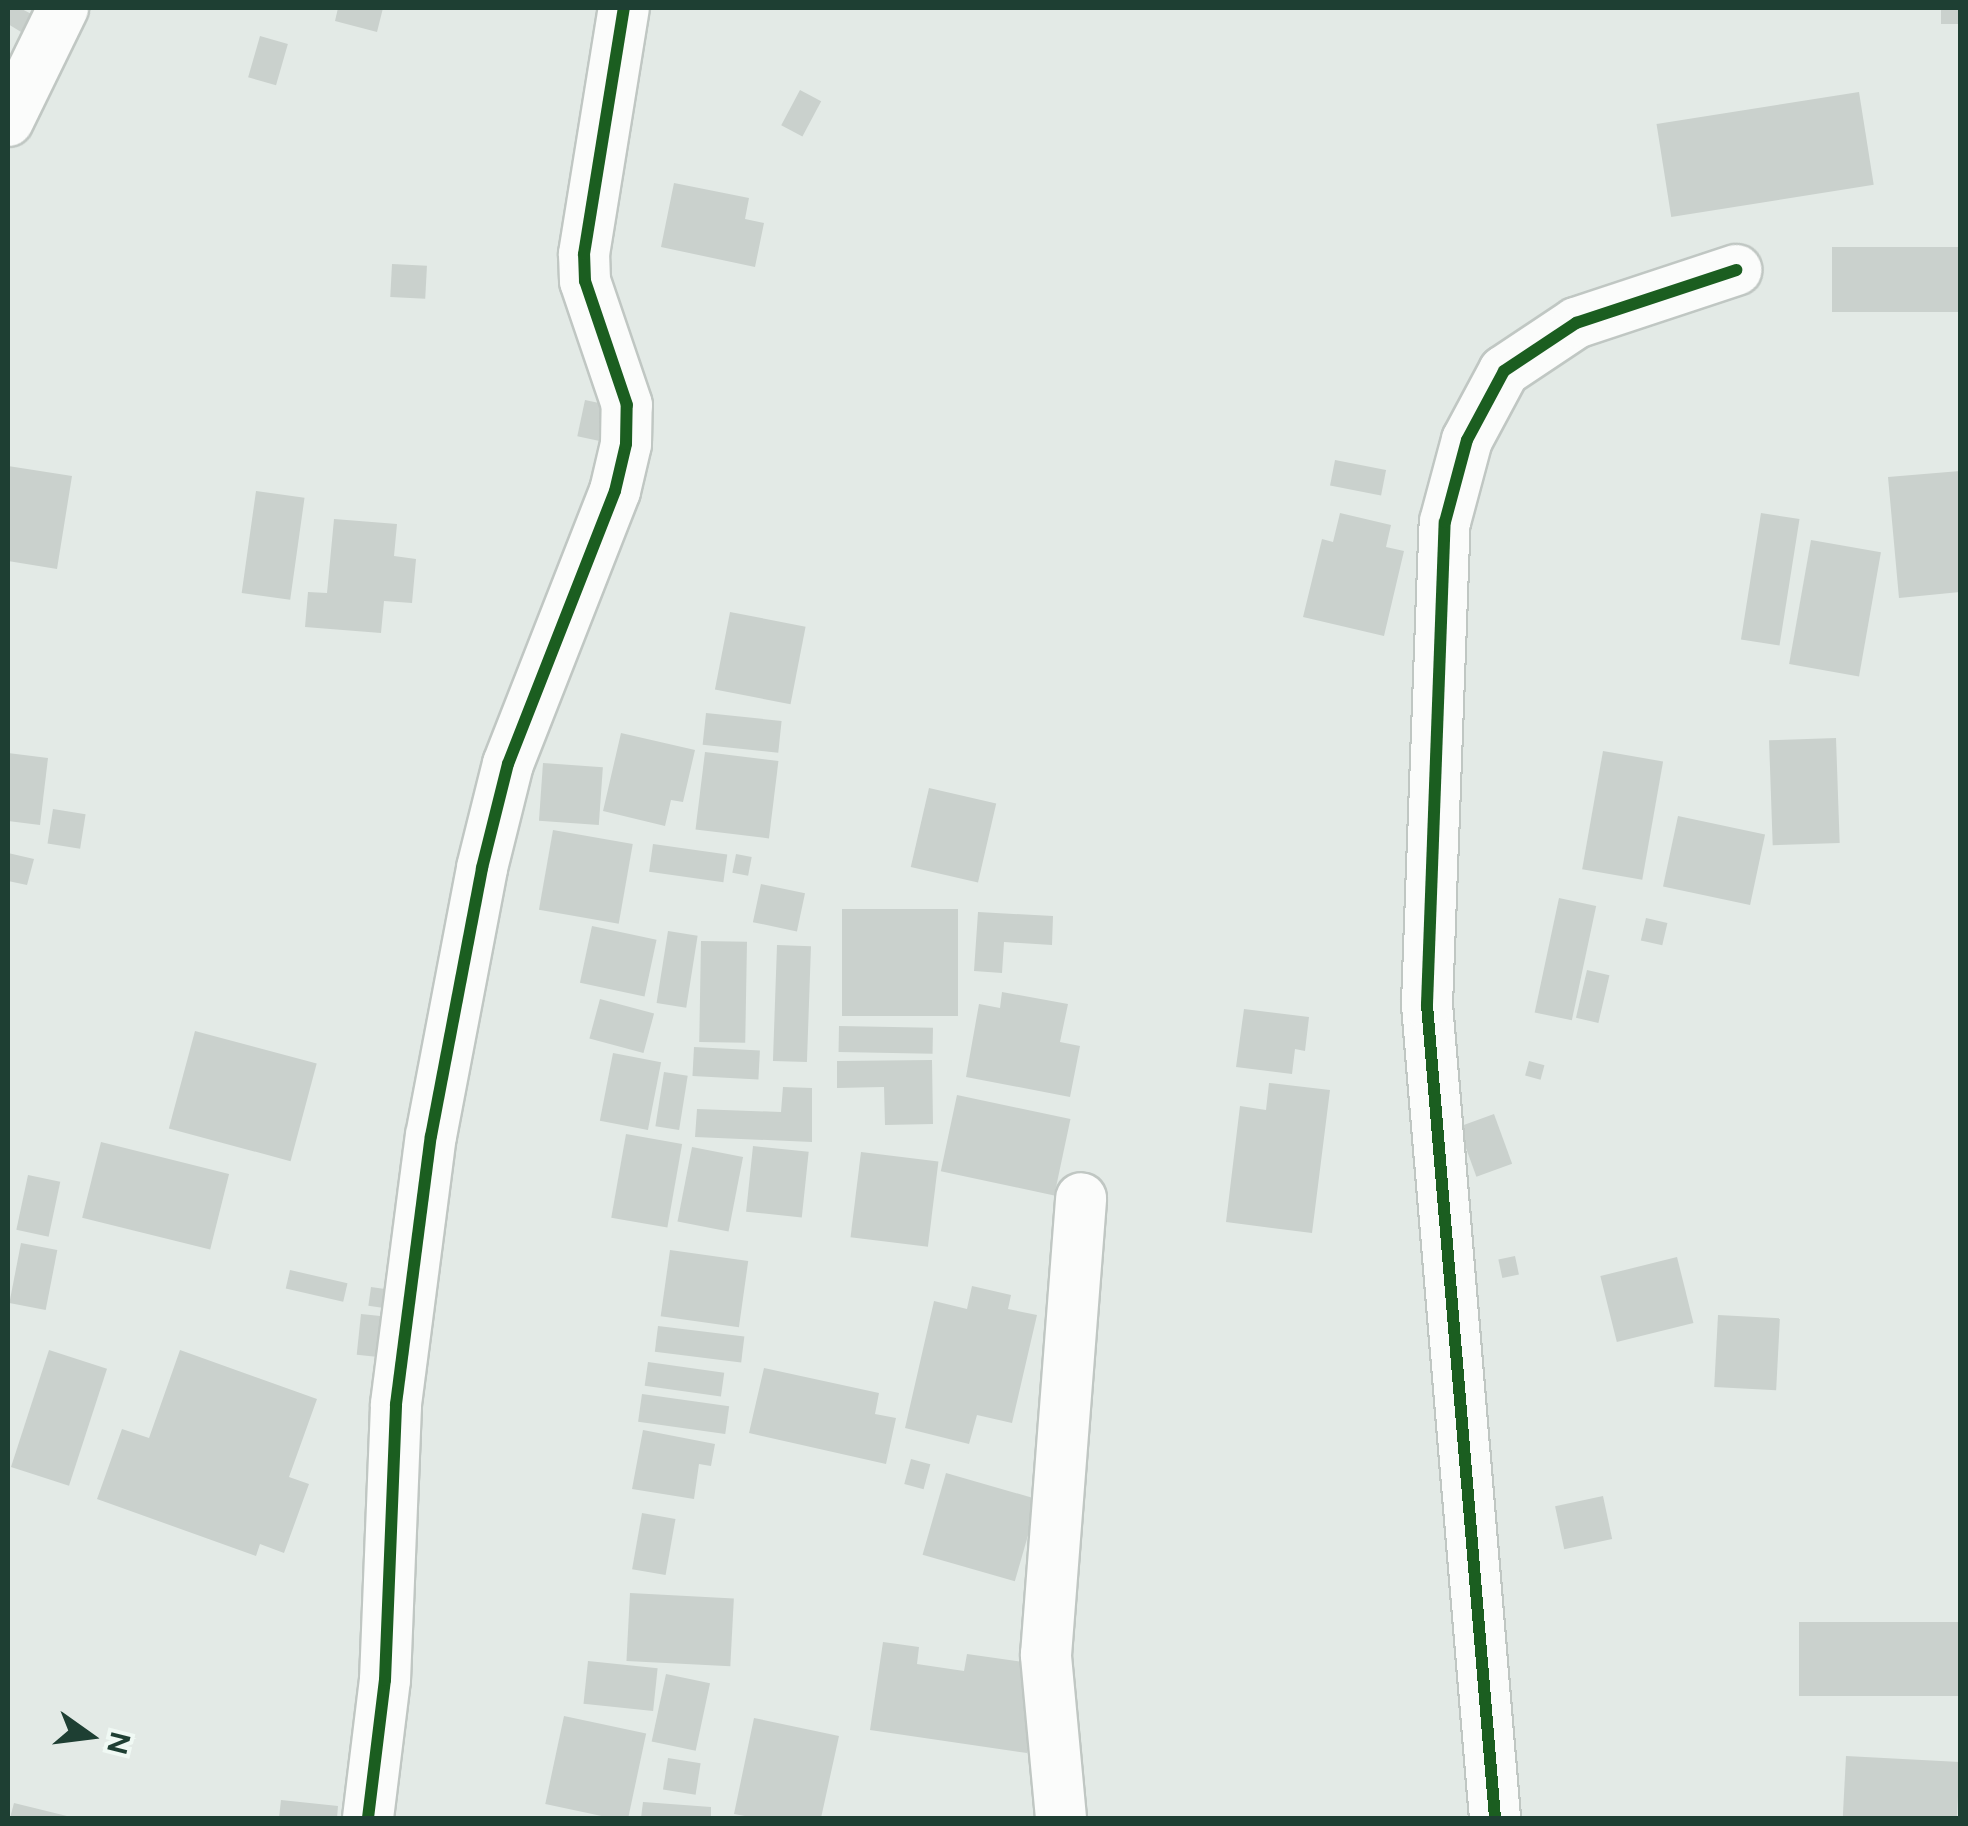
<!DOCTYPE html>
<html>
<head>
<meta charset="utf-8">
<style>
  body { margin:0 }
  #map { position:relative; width:1968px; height:1826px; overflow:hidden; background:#e3eae6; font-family:Figtree,sans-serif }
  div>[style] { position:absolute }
  .building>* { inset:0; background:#cad1cd; transform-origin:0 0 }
  .roads { filter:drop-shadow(2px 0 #c0c7c3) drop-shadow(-2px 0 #c0c7c3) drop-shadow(0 2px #c0c7c3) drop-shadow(0 -2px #c0c7c3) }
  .minor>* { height:50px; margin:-25px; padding:0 25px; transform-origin:25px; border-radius:25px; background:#fbfcfb }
  .cycleway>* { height:12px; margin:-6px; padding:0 6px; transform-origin:6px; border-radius:6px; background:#1b5e20 }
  span { translate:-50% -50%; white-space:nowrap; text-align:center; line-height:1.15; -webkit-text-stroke:9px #f0f9f4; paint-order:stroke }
  .frame { position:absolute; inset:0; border:10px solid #1e3f33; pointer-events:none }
  .north { position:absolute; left:40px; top:1686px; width:100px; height:100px; -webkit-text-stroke:8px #f0f9f4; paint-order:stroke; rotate:104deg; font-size:28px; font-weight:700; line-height:40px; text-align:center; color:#1e3f33 }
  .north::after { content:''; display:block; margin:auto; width:35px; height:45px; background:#1e3f33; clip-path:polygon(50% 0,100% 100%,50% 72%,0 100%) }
</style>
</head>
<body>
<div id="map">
  <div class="building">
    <div style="clip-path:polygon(8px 8px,20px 8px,37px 17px,26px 35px,8px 24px)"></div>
    <div style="clip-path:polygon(338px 8px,383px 8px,377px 32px,335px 21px)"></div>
    <div style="left:1941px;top:8px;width:19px;height:16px"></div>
    <div style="left:260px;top:36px;width:29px;height:43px;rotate:16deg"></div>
    <div style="left:800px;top:90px;width:24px;height:40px;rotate:28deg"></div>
    <div style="left:1859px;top:92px;width:94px;height:205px;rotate:81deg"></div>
    <div style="clip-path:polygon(674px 183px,749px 198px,745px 219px,764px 223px,755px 267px,661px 247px)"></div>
    <div style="left:1960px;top:247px;width:65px;height:128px;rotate:90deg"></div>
    <div style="left:392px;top:264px;width:35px;height:33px;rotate:3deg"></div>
    <div style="left:585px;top:400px;width:30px;height:37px;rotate:12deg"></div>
    <div style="left:1335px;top:460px;width:52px;height:26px;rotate:11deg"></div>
    <div style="clip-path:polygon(8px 466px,72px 476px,57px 569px,8px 561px)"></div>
    <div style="clip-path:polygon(1960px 471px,1960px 592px,1899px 598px,1888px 477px)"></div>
    <div style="left:256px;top:491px;width:49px;height:103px;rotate:8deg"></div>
    <div style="clip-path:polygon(1340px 513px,1391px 525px,1386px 547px,1404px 551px,1384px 636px,1303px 617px,1322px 539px,1333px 542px)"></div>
    <div style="left:1761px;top:513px;width:39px;height:128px;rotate:9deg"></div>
    <div style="clip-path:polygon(334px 519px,397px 524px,394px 556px,416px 559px,412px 603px,384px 601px,381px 633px,305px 627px,308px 592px,327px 593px)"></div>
    <div style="left:1811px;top:540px;width:71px;height:126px;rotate:10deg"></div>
    <div style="left:730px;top:612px;width:77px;height:79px;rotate:11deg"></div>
    <div style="left:706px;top:713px;width:76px;height:32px;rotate:6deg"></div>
    <div style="clip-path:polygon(621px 733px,695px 750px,683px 802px,671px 800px,665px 826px,603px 811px)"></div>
    <div style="left:1836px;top:738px;width:105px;height:67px;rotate:88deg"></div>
    <div style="left:1603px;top:751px;width:61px;height:120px;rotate:10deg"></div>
    <div style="left:705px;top:752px;width:74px;height:78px;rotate:7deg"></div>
    <div style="clip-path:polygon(8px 753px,48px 758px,40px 825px,8px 821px)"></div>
    <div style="left:543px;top:763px;width:60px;height:58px;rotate:4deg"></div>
    <div style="left:929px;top:788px;width:69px;height:81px;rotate:13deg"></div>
    <div style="left:53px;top:809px;width:33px;height:35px;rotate:9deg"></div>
    <div style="left:1678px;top:816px;width:89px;height:72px;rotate:12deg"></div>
    <div style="left:553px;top:830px;width:81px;height:81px;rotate:10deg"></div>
    <div style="left:653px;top:844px;width:75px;height:28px;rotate:8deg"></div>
    <div style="clip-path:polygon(8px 853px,34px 859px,27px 885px,8px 881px)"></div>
    <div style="left:736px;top:854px;width:16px;height:19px;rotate:11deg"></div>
    <div style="left:761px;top:884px;width:45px;height:39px;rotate:12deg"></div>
    <div style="left:1559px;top:898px;width:38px;height:117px;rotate:12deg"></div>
    <div style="left:842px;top:909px;width:116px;height:107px"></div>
    <div style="clip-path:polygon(978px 912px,1053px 916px,1052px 945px,1004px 942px,1002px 973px,974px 971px)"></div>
    <div style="left:1646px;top:918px;width:22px;height:23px;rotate:13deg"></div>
    <div style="left:592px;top:926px;width:66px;height:58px;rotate:12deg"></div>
    <div style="left:668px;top:931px;width:30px;height:73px;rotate:9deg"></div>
    <div style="left:701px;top:941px;width:46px;height:101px;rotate:1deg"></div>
    <div style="left:777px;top:945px;width:34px;height:116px;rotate:2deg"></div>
    <div style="left:1587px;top:970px;width:23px;height:49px;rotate:13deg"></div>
    <div style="clip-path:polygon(1002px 992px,1068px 1004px,1060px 1042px,1080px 1046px,1070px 1097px,966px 1077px,979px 1004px,1000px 1008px)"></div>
    <div style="left:600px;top:999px;width:56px;height:41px;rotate:15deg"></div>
    <div style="clip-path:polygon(1244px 1009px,1309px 1017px,1305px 1051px,1295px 1049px,1292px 1074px,1236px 1067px)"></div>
    <div style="left:839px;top:1026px;width:94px;height:26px;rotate:1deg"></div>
    <div style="left:195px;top:1031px;width:126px;height:101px;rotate:15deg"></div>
    <div style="left:694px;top:1047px;width:66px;height:29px;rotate:3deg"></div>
    <div style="left:613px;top:1053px;width:49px;height:69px;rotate:11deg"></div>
    <div style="clip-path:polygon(932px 1060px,933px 1124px,885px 1125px,884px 1087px,837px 1088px,837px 1061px)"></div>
    <div style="left:1529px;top:1061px;width:16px;height:15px;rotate:15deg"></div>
    <div style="left:664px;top:1072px;width:24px;height:55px;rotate:9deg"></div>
    <div style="clip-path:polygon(1269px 1083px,1330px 1090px,1312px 1233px,1226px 1222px,1240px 1106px,1266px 1110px)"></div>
    <div style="clip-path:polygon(783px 1087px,812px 1088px,812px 1142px,695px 1137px,697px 1109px,781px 1112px)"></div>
    <div style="left:957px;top:1095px;width:116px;height:78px;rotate:12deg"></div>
    <div style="left:1494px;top:1114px;width:53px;height:38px;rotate:70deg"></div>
    <div style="left:626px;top:1134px;width:57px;height:85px;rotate:10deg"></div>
    <div style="left:101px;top:1142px;width:132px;height:78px;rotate:14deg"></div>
    <div style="left:753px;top:1146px;width:56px;height:66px;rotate:6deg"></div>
    <div style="left:692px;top:1147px;width:52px;height:76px;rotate:11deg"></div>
    <div style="left:861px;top:1152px;width:78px;height:86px;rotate:7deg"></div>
    <div style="left:28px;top:1175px;width:33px;height:56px;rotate:12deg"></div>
    <div style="left:21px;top:1243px;width:37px;height:61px;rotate:11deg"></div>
    <div style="left:670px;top:1250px;width:79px;height:67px;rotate:8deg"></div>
    <div style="left:1515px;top:1256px;width:19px;height:17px;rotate:78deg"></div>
    <div style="left:1677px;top:1257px;width:68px;height:79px;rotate:76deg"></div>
    <div style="left:290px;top:1270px;width:59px;height:19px;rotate:13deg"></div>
    <div style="clip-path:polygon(972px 1286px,1011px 1295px,1008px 1309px,1037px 1315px,1012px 1423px,977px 1415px,969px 1444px,905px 1428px,934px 1301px,967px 1309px)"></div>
    <div style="left:371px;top:1287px;width:21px;height:19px;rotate:8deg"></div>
    <div style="left:361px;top:1314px;width:29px;height:41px;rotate:6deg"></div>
    <div style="left:1718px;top:1315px;width:62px;height:72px;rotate:3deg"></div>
    <div style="left:658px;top:1326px;width:87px;height:26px;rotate:7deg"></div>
    <div style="left:49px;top:1350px;width:61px;height:123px;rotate:18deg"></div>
    <div style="clip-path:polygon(180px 1350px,317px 1399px,289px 1477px,309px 1484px,284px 1553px,260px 1544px,256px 1556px,97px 1499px,122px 1429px,149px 1438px)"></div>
    <div style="left:648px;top:1362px;width:77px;height:24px;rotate:8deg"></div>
    <div style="clip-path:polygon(764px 1368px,879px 1393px,875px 1414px,896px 1418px,886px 1464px,749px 1433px)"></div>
    <div style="left:642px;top:1394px;width:88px;height:28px;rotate:8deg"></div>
    <div style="clip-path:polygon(643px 1430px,715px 1444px,711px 1466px,699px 1464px,694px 1499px,632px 1489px)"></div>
    <div style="left:911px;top:1459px;width:20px;height:26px;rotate:15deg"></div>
    <div style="left:946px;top:1473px;width:96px;height:85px;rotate:16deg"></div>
    <div style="left:1603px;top:1496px;width:44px;height:49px;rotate:78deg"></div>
    <div style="left:642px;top:1513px;width:34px;height:57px;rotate:10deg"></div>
    <div style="left:630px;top:1593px;width:104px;height:68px;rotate:3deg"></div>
    <div style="left:1960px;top:1622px;width:74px;height:161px;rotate:90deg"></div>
    <div style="clip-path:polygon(883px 1642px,919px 1647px,917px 1664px,964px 1671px,967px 1654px,1023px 1662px,1020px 1675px,1038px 1678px,1027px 1753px,870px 1730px)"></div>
    <div style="left:588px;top:1661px;width:70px;height:43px;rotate:6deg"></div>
    <div style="left:666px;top:1674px;width:45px;height:69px;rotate:12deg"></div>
    <div style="left:564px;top:1716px;width:84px;height:90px;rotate:12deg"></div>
    <div style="clip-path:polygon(754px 1718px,839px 1736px,821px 1818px,756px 1818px,734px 1814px)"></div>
    <div style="left:1846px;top:1756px;width:114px;height:62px;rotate:3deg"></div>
    <div style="left:668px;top:1758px;width:33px;height:32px;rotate:9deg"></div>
    <div style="clip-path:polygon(281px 1800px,338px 1806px,337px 1818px,279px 1818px)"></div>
    <div style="clip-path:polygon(643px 1802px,711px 1807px,711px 1818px,641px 1818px)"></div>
    <div style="clip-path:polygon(14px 1803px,71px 1817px,71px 1818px,10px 1818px)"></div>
  </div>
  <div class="roads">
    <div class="minor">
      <div style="left:8px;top:121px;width:126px;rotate:-64deg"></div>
      <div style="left:368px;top:1818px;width:139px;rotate:-83deg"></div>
      <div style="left:385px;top:1680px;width:276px;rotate:-87.7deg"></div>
      <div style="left:396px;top:1404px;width:270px;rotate:-82.6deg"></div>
      <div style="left:431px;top:1136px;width:273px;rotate:-79.2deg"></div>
      <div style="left:482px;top:868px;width:107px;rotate:-76deg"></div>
      <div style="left:508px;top:764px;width:293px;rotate:-68.6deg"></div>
      <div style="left:615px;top:491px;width:48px;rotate:-76.8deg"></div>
      <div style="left:626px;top:444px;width:39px;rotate:-89deg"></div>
      <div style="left:627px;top:405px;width:131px;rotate:-108.7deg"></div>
      <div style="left:585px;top:281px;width:27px;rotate:-92deg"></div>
      <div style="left:584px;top:254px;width:249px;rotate:-80.8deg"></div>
      <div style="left:1061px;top:1818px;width:164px;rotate:-95.3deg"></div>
      <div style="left:1046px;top:1655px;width:458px;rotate:-85.6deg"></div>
      <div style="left:1495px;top:1818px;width:817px;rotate:-94.78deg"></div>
      <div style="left:1427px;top:1004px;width:482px;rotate:-87.9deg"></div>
      <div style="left:1445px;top:522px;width:85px;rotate:-75deg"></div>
      <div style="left:1467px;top:440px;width:78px;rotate:-61.8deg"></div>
      <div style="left:1504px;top:371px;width:87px;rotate:-33.7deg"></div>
      <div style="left:1576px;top:323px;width:169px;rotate:-18.3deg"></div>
    </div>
  </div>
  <div class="cycleway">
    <div style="left:368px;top:1818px;width:139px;rotate:-83deg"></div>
    <div style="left:385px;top:1680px;width:276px;rotate:-87.7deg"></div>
    <div style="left:396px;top:1404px;width:270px;rotate:-82.6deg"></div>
    <div style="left:431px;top:1136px;width:273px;rotate:-79.2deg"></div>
    <div style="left:482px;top:868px;width:107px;rotate:-76deg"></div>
    <div style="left:508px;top:764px;width:293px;rotate:-68.6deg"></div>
    <div style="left:615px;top:491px;width:48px;rotate:-76.8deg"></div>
    <div style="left:626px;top:444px;width:39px;rotate:-89deg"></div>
    <div style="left:627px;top:405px;width:131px;rotate:-108.7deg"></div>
    <div style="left:585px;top:281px;width:27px;rotate:-92deg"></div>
    <div style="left:584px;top:254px;width:249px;rotate:-80.8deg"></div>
    <div style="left:1495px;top:1818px;width:817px;rotate:-94.78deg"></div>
    <div style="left:1427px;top:1004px;width:482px;rotate:-87.9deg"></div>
    <div style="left:1445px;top:522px;width:85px;rotate:-75deg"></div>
    <div style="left:1467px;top:440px;width:78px;rotate:-61.8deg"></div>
    <div style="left:1504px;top:371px;width:87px;rotate:-33.7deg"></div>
    <div style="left:1576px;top:323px;width:169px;rotate:-18.3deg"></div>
  </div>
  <div class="frame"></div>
  <div class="north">N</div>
</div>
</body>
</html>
